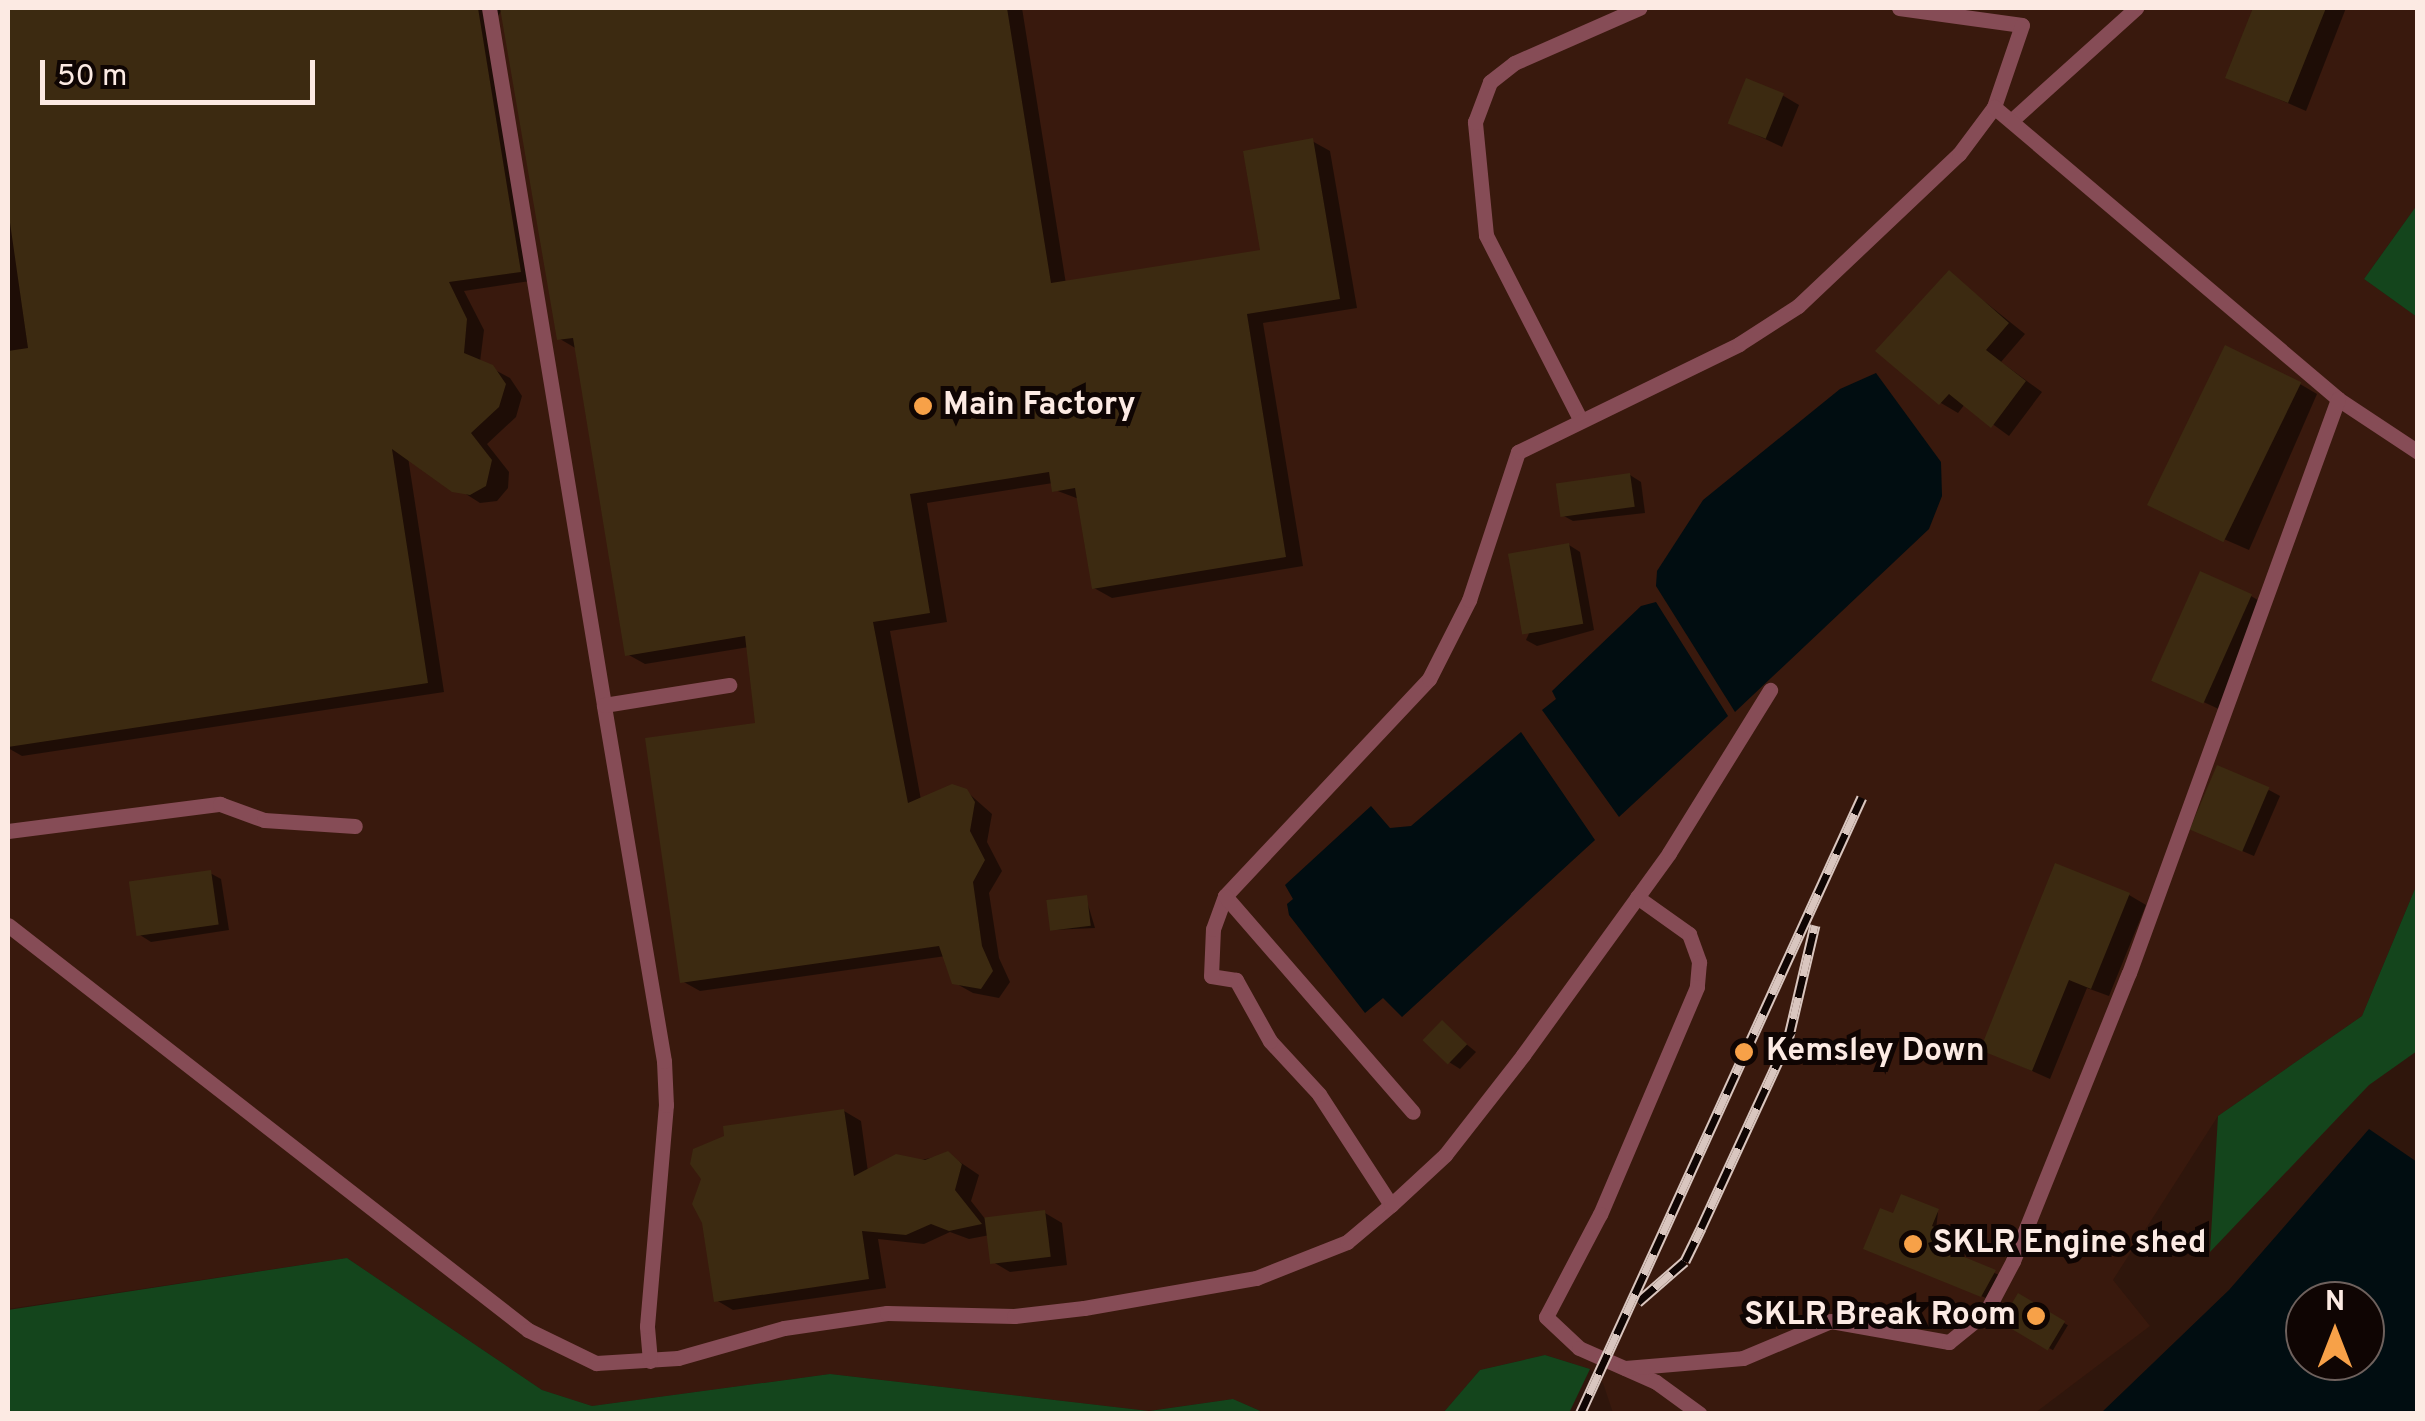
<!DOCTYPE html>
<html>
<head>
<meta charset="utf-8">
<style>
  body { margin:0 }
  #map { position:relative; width:2425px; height:1421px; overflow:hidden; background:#2f160c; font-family:Overpass,sans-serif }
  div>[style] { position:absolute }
  .built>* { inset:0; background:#39190d }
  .green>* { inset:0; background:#14451c }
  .water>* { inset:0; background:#010d11 }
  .shadow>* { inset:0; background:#0007; transform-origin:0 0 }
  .building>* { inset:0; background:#3c2a11; transform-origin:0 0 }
  .lane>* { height:15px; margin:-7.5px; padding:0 7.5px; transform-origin:7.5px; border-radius:7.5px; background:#864c56 }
  .rail>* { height:11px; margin-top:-5.5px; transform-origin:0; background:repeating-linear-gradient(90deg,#0f0503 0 22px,#d9c6bf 0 44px); box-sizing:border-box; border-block:2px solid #d9c6bf }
  .dots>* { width:28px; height:28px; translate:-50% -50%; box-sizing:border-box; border:5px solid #0f0503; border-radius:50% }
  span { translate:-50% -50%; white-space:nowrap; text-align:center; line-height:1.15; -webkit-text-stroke:10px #0f0503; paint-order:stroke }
  .poi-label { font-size:32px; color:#fceae3; font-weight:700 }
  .left { translate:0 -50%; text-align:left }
  .right { translate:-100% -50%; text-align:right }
  .frame { position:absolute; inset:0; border:10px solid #fceae3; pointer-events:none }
  .north { position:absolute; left:2285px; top:1281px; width:100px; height:100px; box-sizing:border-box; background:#0f0503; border:2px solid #6e615d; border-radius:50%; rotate:0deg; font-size:28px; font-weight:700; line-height:40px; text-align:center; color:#fceae3 }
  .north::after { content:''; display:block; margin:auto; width:35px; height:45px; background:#f7a148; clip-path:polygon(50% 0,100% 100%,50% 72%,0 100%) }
  .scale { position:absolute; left:40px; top:60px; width:275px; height:45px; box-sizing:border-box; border:5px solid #fceae3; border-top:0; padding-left:12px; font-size:30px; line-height:35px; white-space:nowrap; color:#fceae3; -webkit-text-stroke:8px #0f0503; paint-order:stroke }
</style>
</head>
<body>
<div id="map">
  <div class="built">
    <div style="clip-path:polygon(8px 8px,2417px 8px,2417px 205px,2364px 279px,2417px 317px,2417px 884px,2362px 1016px,2218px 1116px,2113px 1280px,2150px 1326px,2035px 1413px,1613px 1413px,1603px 1383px,1590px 1369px,1545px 1355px,1480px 1370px,1443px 1413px,1265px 1413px,1233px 1399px,1149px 1411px,830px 1374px,592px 1406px,542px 1390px,347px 1258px,8px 1309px)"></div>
  </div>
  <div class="green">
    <div style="clip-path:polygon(2417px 205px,2417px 317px,2364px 279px)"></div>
    <div style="clip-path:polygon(2417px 884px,2417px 1051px,2369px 1085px,2210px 1252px,2218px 1116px,2362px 1016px)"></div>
    <div style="clip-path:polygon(347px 1258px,542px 1390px,592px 1406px,830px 1374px,1149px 1411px,1233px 1399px,1265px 1413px,8px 1413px,8px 1310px)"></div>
    <div style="clip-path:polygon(1545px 1355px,1590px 1369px,1569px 1413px,1443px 1413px,1480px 1370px)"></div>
  </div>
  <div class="water">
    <div style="clip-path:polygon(1876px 373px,1941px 462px,1942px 496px,1929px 529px,1735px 712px,1656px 586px,1657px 571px,1703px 500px,1840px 389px)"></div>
    <div style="clip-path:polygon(1656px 602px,1728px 716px,1619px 817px,1542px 710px,1556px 699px,1552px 691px,1641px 606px)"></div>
    <div style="clip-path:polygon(1521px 732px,1595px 840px,1402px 1017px,1383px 998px,1365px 1013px,1289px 915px,1287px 904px,1293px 899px,1285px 885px,1371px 806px,1390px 828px,1411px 826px)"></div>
    <div style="clip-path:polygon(evenodd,2369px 1129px,2417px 1162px,2417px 1413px,2101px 1413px,2229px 1290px,2369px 1129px,2305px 1301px,2365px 1301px,2365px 1361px,2305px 1361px,2305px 1301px)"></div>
  </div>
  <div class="shadow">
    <div style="clip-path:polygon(8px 8px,1022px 8px,1066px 284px,1263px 252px,1312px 141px,1330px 151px,1357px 308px,1263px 323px,1303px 566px,1112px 598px,1094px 588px,1079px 499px,1055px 490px,1053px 483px,927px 503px,947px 622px,890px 631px,921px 800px,966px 791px,992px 814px,987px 842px,1002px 871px,989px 893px,999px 958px,1010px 982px,999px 998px,973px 993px,955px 983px,946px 956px,700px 991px,682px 981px,758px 725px,749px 647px,645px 664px,627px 654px,577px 349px,560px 339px,503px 8px,495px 21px,537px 280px,464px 291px,484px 330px,480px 362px,510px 378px,522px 396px,516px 417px,487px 444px,509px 472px,508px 488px,497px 501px,480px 503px,408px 457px,444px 692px,22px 756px,8px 748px)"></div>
    <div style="clip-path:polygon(2255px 8px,2346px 8px,2306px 111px,2228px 77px)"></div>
    <div style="clip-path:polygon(1782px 95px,1799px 105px,1782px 147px,1731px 123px)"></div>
    <div style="clip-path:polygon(1949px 273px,2025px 334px,2001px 362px,2042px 392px,2009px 436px,1965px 404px,1958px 413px,1941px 403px,1879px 350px)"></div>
    <div style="clip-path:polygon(2300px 384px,2317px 394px,2249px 550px,2173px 517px)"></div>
    <div style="clip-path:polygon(1630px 475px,1641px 482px,1645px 513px,1573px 521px,1562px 515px)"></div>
    <div style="clip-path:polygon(1569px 545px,1580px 552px,1594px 630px,1537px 646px,1526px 640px)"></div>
    <div style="clip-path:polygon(2251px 596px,2268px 606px,2223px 711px,2156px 680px)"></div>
    <div style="clip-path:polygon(2269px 790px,2280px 796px,2254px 856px,2207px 836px)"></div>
    <div style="clip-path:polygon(210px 873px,221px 879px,229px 930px,151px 942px,140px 935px)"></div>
    <div style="clip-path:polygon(2129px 895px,2146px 905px,2109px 996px,2087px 988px,2050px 1079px,1983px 1049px)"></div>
    <div style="clip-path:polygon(1086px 898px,1095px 928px,1052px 930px)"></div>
    <div style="clip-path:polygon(1442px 1024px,1476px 1052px,1460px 1069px,1449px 1062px)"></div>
    <div style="clip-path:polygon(844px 1111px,861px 1121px,868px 1172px,948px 1154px,979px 1175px,971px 1201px,986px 1220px,1045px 1213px,1062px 1223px,1067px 1265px,1010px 1272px,993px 1262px,990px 1235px,969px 1239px,950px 1232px,924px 1244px,878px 1239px,886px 1288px,733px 1310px,716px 1300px)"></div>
    <div style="clip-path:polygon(1938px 1212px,1936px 1230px,1967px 1244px,1961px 1258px,1999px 1275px,1986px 1298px,1870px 1251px)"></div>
    <div style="left:2019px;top:1296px;width:57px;height:29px;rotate:31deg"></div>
  </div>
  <div class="building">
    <div style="clip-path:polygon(8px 8px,478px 8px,521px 272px,449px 282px,467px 319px,464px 353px,493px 365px,506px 384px,499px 407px,471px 433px,492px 460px,486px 486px,470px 495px,452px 492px,392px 449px,428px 683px,8px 747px,8px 351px,28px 348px,8px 209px)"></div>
    <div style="clip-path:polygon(500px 8px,1007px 8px,1051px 283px,1260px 250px,1243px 151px,1313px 138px,1340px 299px,1247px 314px,1286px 557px,1092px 589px,1075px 488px,1052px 492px,1049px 472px,910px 494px,930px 613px,873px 622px,908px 803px,952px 784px,967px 789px,975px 802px,970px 831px,985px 860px,973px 882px,982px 946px,993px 971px,981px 989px,952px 984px,939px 946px,680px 983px,645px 738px,755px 723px,745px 636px,625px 656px,573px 338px,557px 340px)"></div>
    <div style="clip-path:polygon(2253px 8px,2326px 8px,2288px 103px,2225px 78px)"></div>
    <div style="left:1746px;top:78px;width:41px;height:49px;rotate:22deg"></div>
    <div style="clip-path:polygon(1949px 270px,2009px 323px,1986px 350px,2026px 381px,1991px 428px,1949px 394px,1939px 405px,1875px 351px)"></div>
    <div style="left:2225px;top:345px;width:85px;height:178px;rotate:26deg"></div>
    <div style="left:1630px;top:473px;width:34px;height:75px;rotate:82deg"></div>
    <div style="left:1569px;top:543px;width:82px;height:62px;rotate:80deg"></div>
    <div style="left:2200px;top:571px;width:57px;height:120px;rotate:24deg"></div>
    <div style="left:2217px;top:765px;width:57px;height:70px;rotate:23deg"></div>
    <div style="clip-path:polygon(2055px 863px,2130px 893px,2091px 989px,2069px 980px,2032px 1071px,1980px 1050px)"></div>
    <div style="left:211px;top:870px;width:55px;height:83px;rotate:82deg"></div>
    <div style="left:1087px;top:895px;width:31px;height:41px;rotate:83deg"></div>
    <div style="left:1442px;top:1020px;width:35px;height:28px;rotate:44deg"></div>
    <div style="clip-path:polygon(844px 1109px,854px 1176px,896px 1154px,925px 1160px,948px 1151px,962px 1164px,955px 1190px,982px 1224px,949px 1231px,931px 1224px,906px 1235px,862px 1231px,869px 1279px,714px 1302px,702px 1223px,692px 1204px,701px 1179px,690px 1164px,693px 1149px,724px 1136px,723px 1126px)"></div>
    <div style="clip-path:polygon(1901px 1194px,1939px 1209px,1932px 1226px,1963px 1239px,1957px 1254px,1996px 1270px,1981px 1297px,1863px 1249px,1880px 1208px,1893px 1213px)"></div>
    <div style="left:1045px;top:1210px;width:47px;height:61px;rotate:83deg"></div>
    <div style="left:2018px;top:1293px;width:55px;height:34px;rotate:31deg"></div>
  </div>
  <div class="lane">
    <div style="left:489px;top:8px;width:706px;rotate:80.63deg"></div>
    <div style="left:1899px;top:8px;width:124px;rotate:7.9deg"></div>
    <div style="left:2022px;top:25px;width:87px;rotate:108.9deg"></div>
    <div style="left:2011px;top:121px;width:169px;rotate:-42.1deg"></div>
    <div style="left:1579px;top:417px;width:204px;rotate:-117.1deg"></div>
    <div style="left:1486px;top:235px;width:114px;rotate:-95.6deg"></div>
    <div style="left:1475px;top:122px;width:43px;rotate:-69.4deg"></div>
    <div style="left:1490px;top:82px;width:31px;rotate:-38deg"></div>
    <div style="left:1514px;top:63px;width:137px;rotate:-23.7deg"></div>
    <div style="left:8px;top:831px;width:214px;rotate:-7.3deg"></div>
    <div style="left:220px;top:804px;width:47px;rotate:20deg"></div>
    <div style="left:264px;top:820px;width:91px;rotate:3.8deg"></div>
    <div style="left:1225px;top:896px;width:298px;rotate:-46.8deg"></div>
    <div style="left:1429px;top:679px;width:89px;rotate:-63.1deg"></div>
    <div style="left:1469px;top:600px;width:156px;rotate:-71.7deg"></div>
    <div style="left:1518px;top:452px;width:246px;rotate:-26deg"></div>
    <div style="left:1739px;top:344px;width:70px;rotate:-32.8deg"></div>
    <div style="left:1798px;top:306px;width:221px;rotate:-43.4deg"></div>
    <div style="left:1959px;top:154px;width:59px;rotate:-53.3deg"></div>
    <div style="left:1994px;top:107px;width:451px;rotate:40.3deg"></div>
    <div style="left:2338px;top:399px;width:96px;rotate:33.5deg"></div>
    <div style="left:1637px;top:897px;width:64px;rotate:35.4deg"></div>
    <div style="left:1689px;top:934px;width:30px;rotate:70deg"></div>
    <div style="left:1699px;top:962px;width:25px;rotate:95deg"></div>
    <div style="left:1697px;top:987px;width:247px;rotate:113.1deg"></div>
    <div style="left:1600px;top:1214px;width:116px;rotate:117.7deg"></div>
    <div style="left:1546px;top:1317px;width:45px;rotate:43.2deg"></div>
    <div style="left:1579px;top:1348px;width:84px;rotate:23.8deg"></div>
    <div style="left:1656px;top:1382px;width:54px;rotate:36deg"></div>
    <div style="left:8px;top:925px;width:659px;rotate:37.91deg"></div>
    <div style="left:528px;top:1330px;width:76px;rotate:25.9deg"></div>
    <div style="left:596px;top:1363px;width:82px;rotate:-3.5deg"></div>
    <div style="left:678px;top:1358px;width:110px;rotate:-15.8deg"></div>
    <div style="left:784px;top:1328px;width:104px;rotate:-8.3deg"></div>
    <div style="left:887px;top:1313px;width:127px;rotate:1.4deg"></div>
    <div style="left:1014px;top:1316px;width:70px;rotate:-6.5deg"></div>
    <div style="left:1084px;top:1308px;width:175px;rotate:-9.9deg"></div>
    <div style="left:1256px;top:1278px;width:98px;rotate:-21.6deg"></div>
    <div style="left:1347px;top:1242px;width:57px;rotate:-40.1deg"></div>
    <div style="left:1391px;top:1205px;width:132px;rotate:-123deg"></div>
    <div style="left:1319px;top:1094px;width:72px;rotate:-132.8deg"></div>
    <div style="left:1270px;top:1041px;width:70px;rotate:-119.1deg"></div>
    <div style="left:1236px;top:980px;width:25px;rotate:-171deg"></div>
    <div style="left:1211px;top:976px;width:47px;rotate:-87.6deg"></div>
    <div style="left:1213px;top:929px;width:35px;rotate:-70deg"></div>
    <div style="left:1225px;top:896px;width:286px;rotate:49deg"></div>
    <div style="left:1391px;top:1205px;width:74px;rotate:-42.8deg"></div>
    <div style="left:1445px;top:1155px;width:127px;rotate:-52deg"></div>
    <div style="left:1523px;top:1055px;width:249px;rotate:-54.1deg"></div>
    <div style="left:1669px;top:853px;width:192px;rotate:-58.2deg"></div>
    <div style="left:650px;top:1361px;width:35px;rotate:-95deg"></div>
    <div style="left:647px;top:1326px;width:222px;rotate:-85.1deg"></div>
    <div style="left:666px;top:1105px;width:44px;rotate:-92.6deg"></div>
    <div style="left:664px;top:1061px;width:361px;rotate:-99.6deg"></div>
    <div style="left:604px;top:705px;width:127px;rotate:-9.1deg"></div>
    <div style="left:1625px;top:1368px;width:118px;rotate:-4.8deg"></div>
    <div style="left:1743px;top:1358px;width:95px;rotate:-22.8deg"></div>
    <div style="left:1831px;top:1321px;width:120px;rotate:10.1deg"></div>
    <div style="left:1949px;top:1342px;width:48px;rotate:-39deg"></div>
    <div style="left:1986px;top:1312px;width:58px;rotate:-62.1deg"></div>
    <div style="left:2013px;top:1261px;width:310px;rotate:-68.1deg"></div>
    <div style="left:2129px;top:973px;width:611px;rotate:-69.99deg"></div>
  </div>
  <div class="rail">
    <div style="left:1638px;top:1302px;width:62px;rotate:-41.1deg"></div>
    <div style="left:1685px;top:1261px;width:37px;rotate:-64deg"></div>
    <div style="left:1701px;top:1228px;width:207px;rotate:-65.2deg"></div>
    <div style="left:1788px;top:1040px;width:118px;rotate:-76.8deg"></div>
    <div style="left:1580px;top:1414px;width:678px;rotate:-65.44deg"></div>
  </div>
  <div class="dots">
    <div style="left:923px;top:406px;background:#f7a148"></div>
    <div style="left:1744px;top:1052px;background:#f7a148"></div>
    <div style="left:1913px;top:1244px;background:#f7a148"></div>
    <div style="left:2036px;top:1316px;background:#f7a148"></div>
  </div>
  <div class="poi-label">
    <span class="left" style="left:943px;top:406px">Main Factory</span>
    <span class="left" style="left:1766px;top:1052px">Kemsley Down</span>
    <span class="left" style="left:1933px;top:1244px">SKLR Engine shed</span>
    <span class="right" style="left:2016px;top:1316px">SKLR Break Room</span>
  </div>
  <div class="frame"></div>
  <div class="north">N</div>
  <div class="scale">50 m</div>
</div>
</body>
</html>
